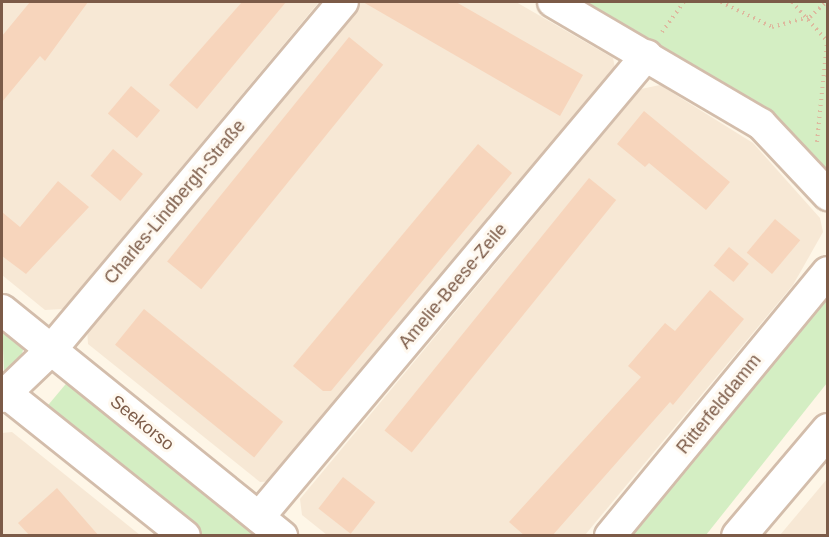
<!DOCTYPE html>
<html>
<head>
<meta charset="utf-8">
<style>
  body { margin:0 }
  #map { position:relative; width:829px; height:537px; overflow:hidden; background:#fef6e7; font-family:Helvetica,sans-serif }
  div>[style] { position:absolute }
  .residential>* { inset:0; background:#f7e8d5 }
  .green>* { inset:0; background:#d4eec3 }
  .building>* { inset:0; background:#f7d5bc; transform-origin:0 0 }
  .path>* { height:4px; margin-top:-2px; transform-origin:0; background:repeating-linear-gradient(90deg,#ddb89e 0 1.5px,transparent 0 6px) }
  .roads { filter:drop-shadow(2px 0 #d3bdab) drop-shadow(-2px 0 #d3bdab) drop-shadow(0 2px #d3bdab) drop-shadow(0 -2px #d3bdab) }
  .minor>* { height:30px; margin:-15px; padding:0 15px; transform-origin:15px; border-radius:15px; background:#fff }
  .secondary>* { height:33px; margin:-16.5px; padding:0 16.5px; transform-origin:16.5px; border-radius:16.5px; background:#fff }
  span { translate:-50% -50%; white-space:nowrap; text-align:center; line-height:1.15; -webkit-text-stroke:6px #fff9f0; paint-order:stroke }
  .street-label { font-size:18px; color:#7c5b48 }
  .frame { position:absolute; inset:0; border:3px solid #7c5b48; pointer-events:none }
</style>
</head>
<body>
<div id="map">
  <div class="residential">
    <div style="clip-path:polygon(2px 2px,319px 2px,63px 309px,45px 310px,2px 275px)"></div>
    <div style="clip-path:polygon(358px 2px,516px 2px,613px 58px,616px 73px,278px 481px,260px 482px,88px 344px,87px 328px)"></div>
    <div style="clip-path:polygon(660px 85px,753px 143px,820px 218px,823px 232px,793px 285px,585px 535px,327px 535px,302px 515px,300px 499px,641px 89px)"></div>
    <div style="clip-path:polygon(12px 432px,140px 535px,2px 535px,2px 433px)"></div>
    <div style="clip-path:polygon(827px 479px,827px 535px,780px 535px)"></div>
  </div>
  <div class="green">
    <div style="clip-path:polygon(574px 2px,827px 2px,827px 178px)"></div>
    <div style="clip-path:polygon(827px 292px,827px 383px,706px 535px,625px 536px)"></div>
    <div style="clip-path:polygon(2px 325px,21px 342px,23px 350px,20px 362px,4px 371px)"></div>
    <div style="clip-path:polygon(70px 379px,264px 535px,200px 535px,44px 410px)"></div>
  </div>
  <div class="building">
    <div style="clip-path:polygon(30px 2px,88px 2px,45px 61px,40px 56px,2px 102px,2px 36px)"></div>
    <div style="clip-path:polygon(242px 2px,286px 2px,197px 109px,169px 85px)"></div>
    <div style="clip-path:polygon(363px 2px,456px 2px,583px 75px,560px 116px)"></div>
    <div style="left:349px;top:37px;width:44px;height:289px;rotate:39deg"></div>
    <div style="left:131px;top:86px;width:38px;height:36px;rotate:40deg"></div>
    <div style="clip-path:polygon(644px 111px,730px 182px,706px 210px,649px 163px,645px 167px,617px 144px)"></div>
    <div style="clip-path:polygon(478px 144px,512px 173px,331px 391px,323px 391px,293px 366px)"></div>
    <div style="left:113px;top:149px;width:39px;height:35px;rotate:40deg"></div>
    <div style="left:589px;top:178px;width:35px;height:325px;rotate:39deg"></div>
    <div style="clip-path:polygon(58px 181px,89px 207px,26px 274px,2px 256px,2px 212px,20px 227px)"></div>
    <div style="left:775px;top:219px;width:33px;height:44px;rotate:40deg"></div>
    <div style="left:729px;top:247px;width:26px;height:24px;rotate:40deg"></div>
    <div style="clip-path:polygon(710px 290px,744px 319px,673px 405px,670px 402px,552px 536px,525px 536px,509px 522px,641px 377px,628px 366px,665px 323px,675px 331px)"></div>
    <div style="left:144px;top:309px;width:179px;height:46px;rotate:39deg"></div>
    <div style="left:343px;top:477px;width:41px;height:40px;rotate:38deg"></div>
    <div style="clip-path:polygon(57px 488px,99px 536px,30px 536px,18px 523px)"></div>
  </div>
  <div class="path">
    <div style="left:721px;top:2px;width:57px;rotate:26.1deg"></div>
    <div style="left:772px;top:27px;width:39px;rotate:-15deg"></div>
    <div style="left:810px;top:17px;width:22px;rotate:-43deg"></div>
    <div style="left:792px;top:2px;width:52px;rotate:48.1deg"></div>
    <div style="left:662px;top:32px;width:37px;rotate:-54deg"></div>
    <div style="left:817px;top:142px;width:101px;rotate:-84.3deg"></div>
  </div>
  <div class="roads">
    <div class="minor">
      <div style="left:553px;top:2px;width:241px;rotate:30.4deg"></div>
      <div style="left:761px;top:124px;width:98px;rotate:46.7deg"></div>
      <div style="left:2px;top:310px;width:360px;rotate:38.9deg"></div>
      <div style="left:2px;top:390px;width:234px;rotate:38.6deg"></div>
      <div style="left:2px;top:397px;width:68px;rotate:-43.8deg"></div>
      <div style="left:51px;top:350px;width:454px;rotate:-50deg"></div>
      <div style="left:259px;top:517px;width:603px;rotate:-49.98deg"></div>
      <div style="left:610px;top:536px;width:342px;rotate:-50.5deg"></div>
    </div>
    <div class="secondary">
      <div style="left:738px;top:536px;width:139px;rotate:-49.7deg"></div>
    </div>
  </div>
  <div class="street-label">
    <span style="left:175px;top:202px;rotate:-50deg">Charles-Lindbergh-Straße</span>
    <span style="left:453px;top:286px;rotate:-50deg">Amelie-Beese-Zeile</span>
    <span style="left:719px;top:404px;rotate:-51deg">Ritterfelddamm</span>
    <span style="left:142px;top:423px;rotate:39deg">Seekorso</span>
  </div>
  <div class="frame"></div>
</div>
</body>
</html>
